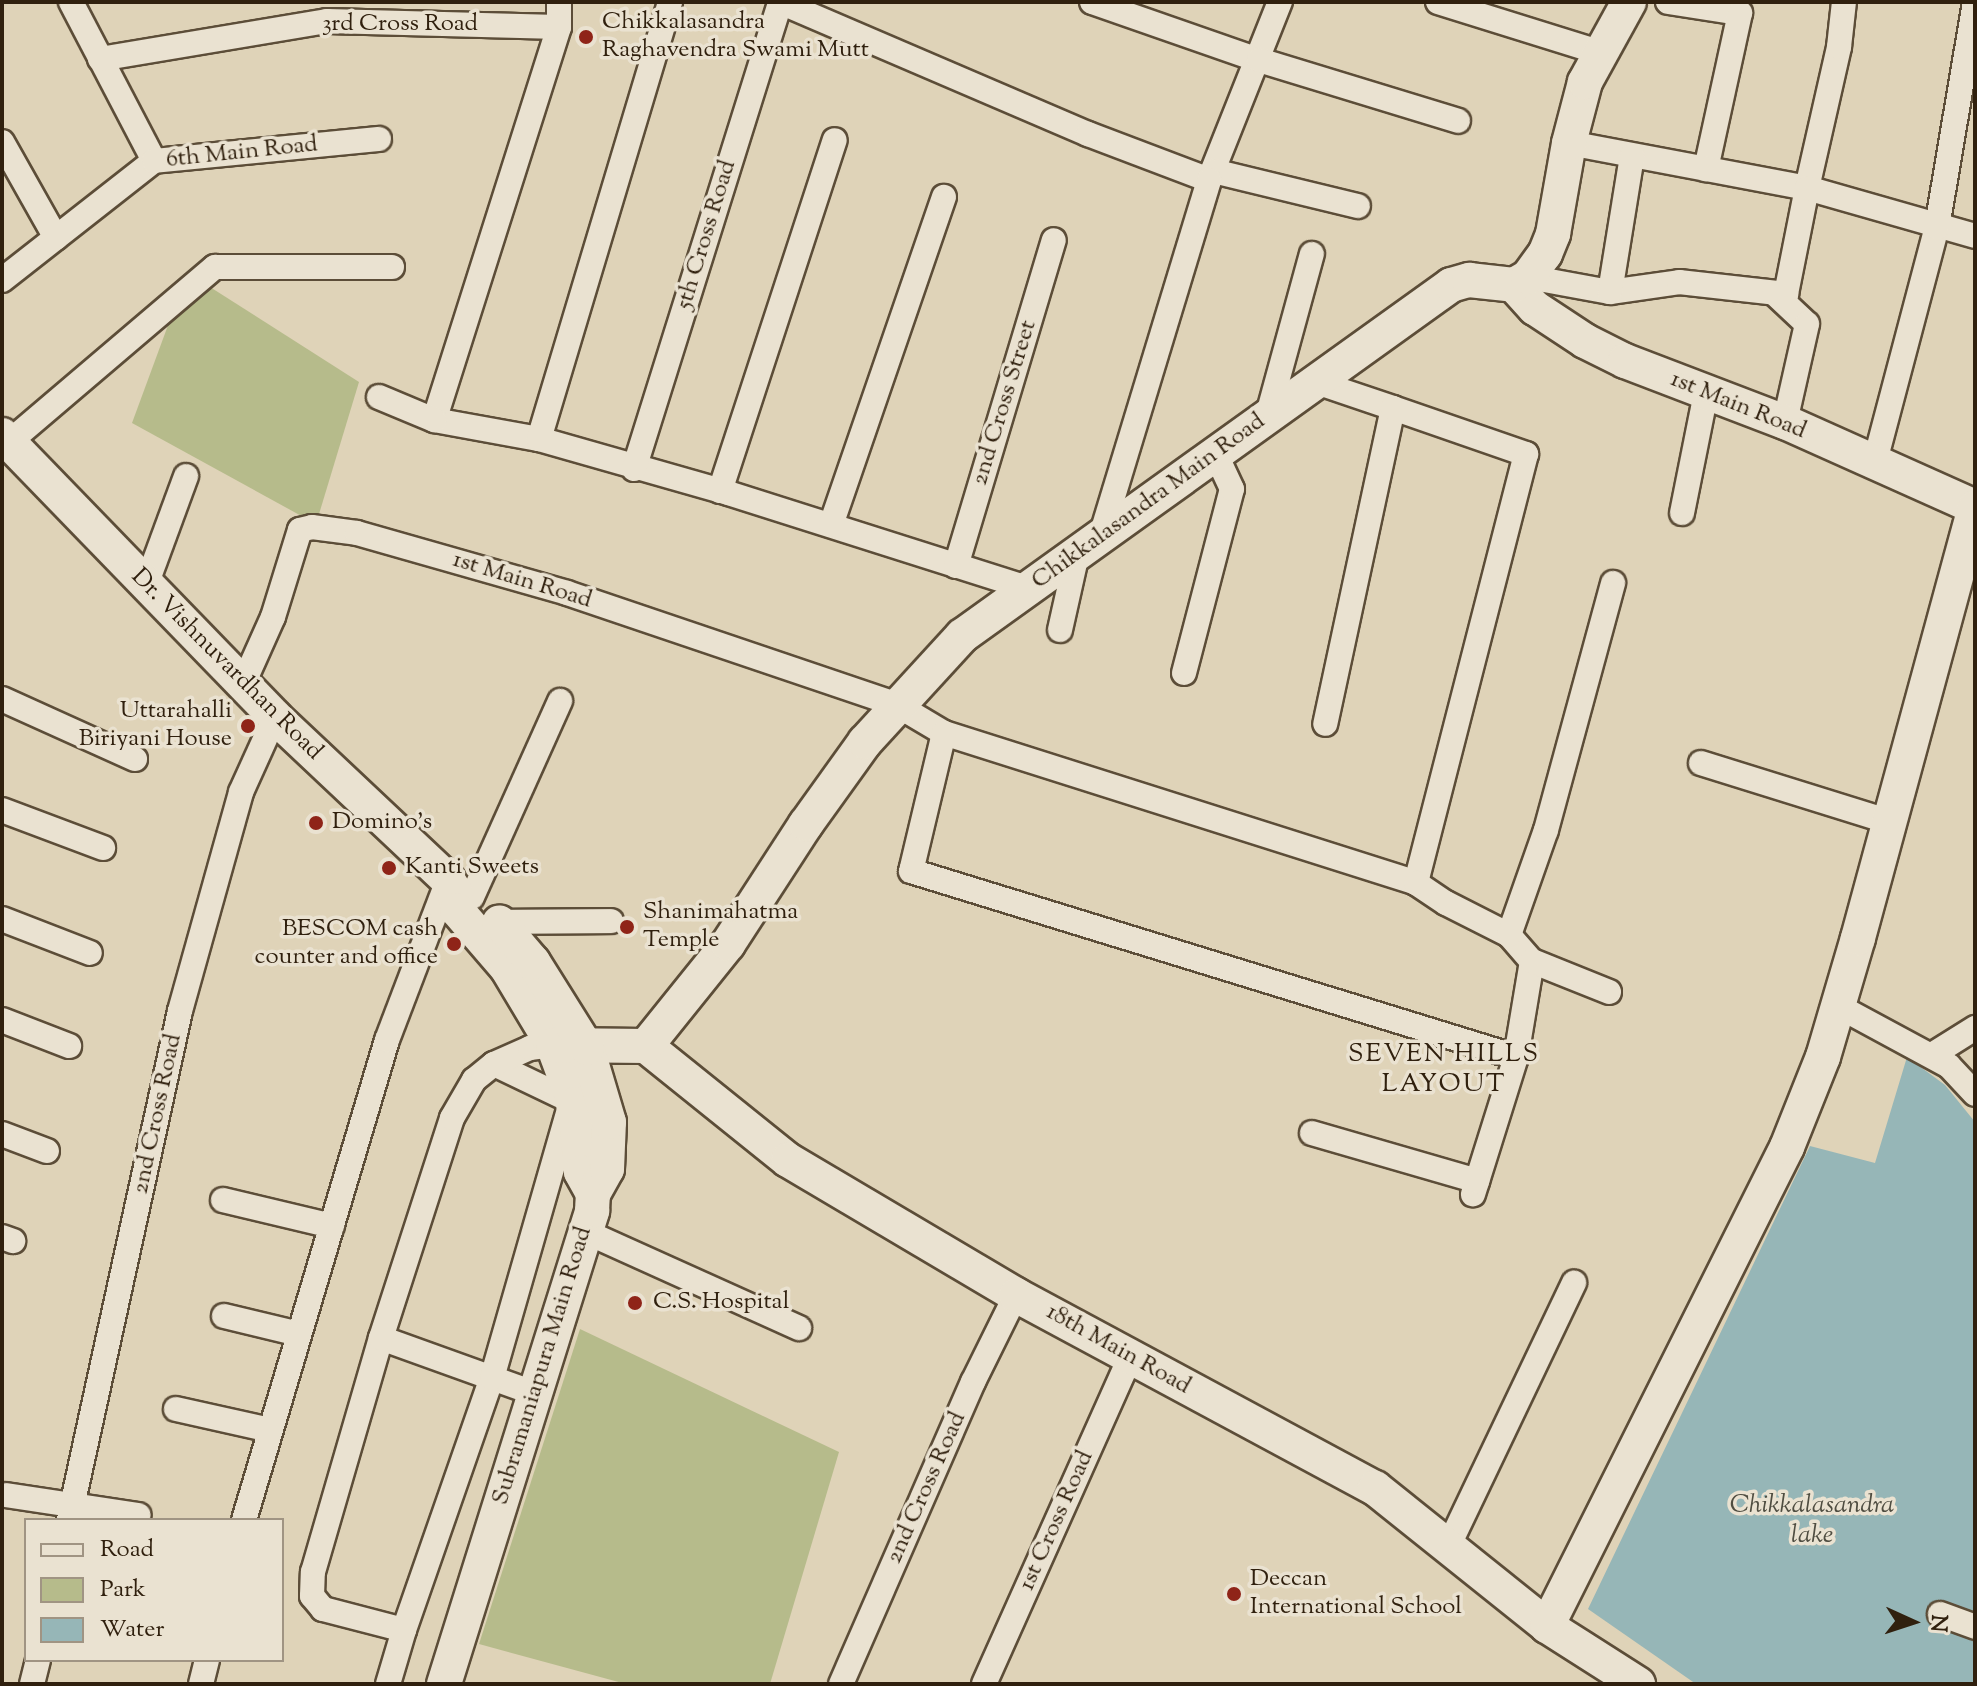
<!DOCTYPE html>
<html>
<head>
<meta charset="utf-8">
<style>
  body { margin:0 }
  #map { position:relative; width:1977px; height:1686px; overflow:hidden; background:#dfd3b8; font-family:"Sorts Mill Goudy",serif }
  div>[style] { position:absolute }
  .green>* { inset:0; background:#b6bb8b }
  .water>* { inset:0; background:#96b6b7 }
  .roads { filter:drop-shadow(2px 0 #5c4d38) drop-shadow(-2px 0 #5c4d38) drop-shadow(0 2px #5c4d38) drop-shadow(0 -2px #5c4d38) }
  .street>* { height:24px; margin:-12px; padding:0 12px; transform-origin:12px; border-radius:12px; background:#eae2d1 }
  .secondary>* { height:34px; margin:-17px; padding:0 17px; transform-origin:17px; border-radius:17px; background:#eae2d1 }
  .dots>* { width:22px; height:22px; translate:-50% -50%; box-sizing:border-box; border:4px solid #eae2d1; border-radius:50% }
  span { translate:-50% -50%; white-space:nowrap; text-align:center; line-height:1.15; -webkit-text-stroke:7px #eae2d1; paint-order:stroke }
  .poi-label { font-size:24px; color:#30200e }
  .left { translate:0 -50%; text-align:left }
  .right { translate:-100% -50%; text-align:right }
  .street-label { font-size:24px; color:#30200e }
  .neighbourhood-label { font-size:26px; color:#30200e; letter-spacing:2px }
  .water-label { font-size:26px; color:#4f4d41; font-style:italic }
  .frame { position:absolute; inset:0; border:4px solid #30200e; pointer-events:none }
  .legend { position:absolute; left:24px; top:1518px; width:260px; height:144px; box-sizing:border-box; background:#eae2d1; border:2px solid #a09483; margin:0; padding:10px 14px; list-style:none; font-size:24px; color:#30200e }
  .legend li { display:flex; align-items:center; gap:16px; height:40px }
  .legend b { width:40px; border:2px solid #a09483 }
  .north { position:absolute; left:1873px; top:1582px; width:80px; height:80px; -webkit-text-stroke:6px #eae2d1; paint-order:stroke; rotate:93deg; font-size:22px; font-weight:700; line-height:32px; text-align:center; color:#30200e }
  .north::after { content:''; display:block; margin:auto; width:28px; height:36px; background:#30200e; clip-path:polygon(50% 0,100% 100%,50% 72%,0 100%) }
</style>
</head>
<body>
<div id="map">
  <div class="green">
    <div style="clip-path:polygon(210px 287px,359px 382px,316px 524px,132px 423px,174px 309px)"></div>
    <div style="clip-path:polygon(580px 1329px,839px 1452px,770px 1684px,626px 1684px,479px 1644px)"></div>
  </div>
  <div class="water">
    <div style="clip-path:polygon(1907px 1057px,1945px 1085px,1975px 1122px,1975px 1684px,1696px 1684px,1588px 1609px,1810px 1146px,1875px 1163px)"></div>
  </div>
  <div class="roads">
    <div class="street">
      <div style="left:71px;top:2px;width:179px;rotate:62.4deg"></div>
      <div style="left:559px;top:2px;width:25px;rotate:90deg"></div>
      <div style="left:559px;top:27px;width:412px;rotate:107.6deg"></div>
      <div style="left:434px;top:420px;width:107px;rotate:10.3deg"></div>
      <div style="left:539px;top:439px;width:197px;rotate:15.9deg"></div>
      <div style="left:728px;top:493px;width:315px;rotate:17.6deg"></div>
      <div style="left:780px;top:2px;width:335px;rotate:23.2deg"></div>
      <div style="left:1088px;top:134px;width:129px;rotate:20.8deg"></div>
      <div style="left:1209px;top:180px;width:192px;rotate:-68.3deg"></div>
      <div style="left:1092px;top:2px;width:177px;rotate:19.2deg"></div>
      <div style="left:1259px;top:60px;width:208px;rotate:17deg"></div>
      <div style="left:1438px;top:2px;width:169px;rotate:17.3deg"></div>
      <div style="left:1668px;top:2px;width:73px;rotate:8.7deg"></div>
      <div style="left:1740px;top:13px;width:160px;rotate:102.3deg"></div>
      <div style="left:100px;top:59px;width:230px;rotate:-9.5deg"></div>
      <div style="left:327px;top:21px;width:232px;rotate:1.5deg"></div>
      <div style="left:2px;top:142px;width:110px;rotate:60.6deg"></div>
      <div style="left:1569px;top:143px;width:242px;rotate:10.7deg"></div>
      <div style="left:1807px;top:188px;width:145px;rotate:-77.2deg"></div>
      <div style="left:1839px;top:47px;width:45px;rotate:-83.7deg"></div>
      <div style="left:1213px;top:171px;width:149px;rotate:13.6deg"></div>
      <div style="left:1528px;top:277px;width:83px;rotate:10.4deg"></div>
      <div style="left:1610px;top:292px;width:70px;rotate:-8.2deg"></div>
      <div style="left:1679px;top:282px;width:108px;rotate:6.4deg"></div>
      <div style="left:1786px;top:294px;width:108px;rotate:-78.8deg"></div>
      <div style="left:1807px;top:188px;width:175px;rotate:15.9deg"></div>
      <div style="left:2px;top:280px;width:193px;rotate:-38.1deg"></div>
      <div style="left:154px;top:161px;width:226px;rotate:-5.6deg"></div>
      <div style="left:1610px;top:292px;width:138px;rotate:-80.8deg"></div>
      <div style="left:1774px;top:293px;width:45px;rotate:43.2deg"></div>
      <div style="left:1807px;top:324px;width:100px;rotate:102.7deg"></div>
      <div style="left:1316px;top:382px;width:81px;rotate:18.7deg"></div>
      <div style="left:1393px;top:408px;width:323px;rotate:102.1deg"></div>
      <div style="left:379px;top:397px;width:60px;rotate:22.7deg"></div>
      <div style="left:1393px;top:408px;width:141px;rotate:19.1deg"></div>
      <div style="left:1526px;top:454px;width:443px;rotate:104.4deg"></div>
      <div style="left:1267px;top:418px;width:170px;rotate:-74.7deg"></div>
      <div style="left:539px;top:439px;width:456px;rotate:-73.3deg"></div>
      <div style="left:8px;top:443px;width:272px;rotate:-40.4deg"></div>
      <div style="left:215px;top:267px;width:177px"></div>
      <div style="left:1874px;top:465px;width:246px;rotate:-75.2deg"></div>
      <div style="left:1937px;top:227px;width:228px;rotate:-80.4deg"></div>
      <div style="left:634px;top:469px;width:489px;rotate:-72.6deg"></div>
      <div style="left:720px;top:491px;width:369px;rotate:-71.9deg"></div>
      <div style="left:1682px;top:513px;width:122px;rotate:-78.7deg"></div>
      <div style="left:831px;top:525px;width:347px;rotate:-71deg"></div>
      <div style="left:1101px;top:536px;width:372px;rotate:-73.1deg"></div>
      <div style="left:956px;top:566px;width:340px;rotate:-73.3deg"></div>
      <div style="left:146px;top:585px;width:116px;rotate:-69.8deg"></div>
      <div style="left:1060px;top:630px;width:78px;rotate:-77.4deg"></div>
      <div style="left:1184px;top:673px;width:190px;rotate:-75.4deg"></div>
      <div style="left:1232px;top:489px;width:38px;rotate:-115deg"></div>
      <div style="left:243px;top:684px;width:73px;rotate:-65.9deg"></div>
      <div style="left:273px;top:617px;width:91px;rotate:-72.8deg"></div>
      <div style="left:300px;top:530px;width:12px;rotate:-14deg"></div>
      <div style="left:312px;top:527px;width:45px;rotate:7.6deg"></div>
      <div style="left:357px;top:533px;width:218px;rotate:15.9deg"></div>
      <div style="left:567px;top:593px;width:348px;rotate:18.7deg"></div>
      <div style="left:897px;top:705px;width:55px;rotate:30.8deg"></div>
      <div style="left:944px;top:733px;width:495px;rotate:17.6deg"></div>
      <div style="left:1416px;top:883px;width:36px;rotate:34deg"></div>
      <div style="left:1446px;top:903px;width:71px;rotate:26.9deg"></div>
      <div style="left:1509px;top:935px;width:35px;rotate:49deg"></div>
      <div style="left:1532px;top:961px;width:97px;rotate:99.5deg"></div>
      <div style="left:1516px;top:1057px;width:144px;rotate:107.4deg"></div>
      <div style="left:2px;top:699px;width:146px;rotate:24.3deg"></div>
      <div style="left:944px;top:733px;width:142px;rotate:103.4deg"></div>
      <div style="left:911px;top:871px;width:633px;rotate:17.09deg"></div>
      <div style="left:1701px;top:763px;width:198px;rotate:17.3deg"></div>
      <div style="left:2px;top:810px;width:108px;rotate:20.6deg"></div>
      <div style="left:472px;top:897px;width:215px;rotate:-65.8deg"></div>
      <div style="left:2px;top:919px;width:94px;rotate:21.1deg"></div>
      <div style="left:499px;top:922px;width:112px;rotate:-0.5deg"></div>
      <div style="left:1509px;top:935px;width:111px;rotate:-70.6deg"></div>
      <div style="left:1546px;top:830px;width:256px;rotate:-74.8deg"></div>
      <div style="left:1532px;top:961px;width:83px;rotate:21.9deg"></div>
      <div style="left:1838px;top:1006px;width:126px;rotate:28.4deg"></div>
      <div style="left:1949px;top:1066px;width:38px;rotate:47deg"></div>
      <div style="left:2px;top:1020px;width:72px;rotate:21.2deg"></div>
      <div style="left:1932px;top:1055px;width:51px;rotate:-32.1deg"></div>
      <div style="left:1312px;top:1133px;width:172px;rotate:16.2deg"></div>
      <div style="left:2px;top:1134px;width:48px;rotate:20.7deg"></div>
      <div style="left:223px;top:1200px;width:112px;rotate:13.4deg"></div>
      <div style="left:584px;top:1231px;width:236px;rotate:24.3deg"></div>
      <div style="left:2px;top:1237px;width:12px;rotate:20deg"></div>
      <div style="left:224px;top:1316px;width:77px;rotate:13.5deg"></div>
      <div style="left:381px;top:1338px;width:163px;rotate:19.8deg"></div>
      <div style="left:176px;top:1409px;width:96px;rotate:12.6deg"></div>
      <div style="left:6px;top:1495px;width:134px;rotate:8.6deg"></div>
      <div style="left:69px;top:1520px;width:521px;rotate:-77.7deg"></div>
      <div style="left:180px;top:1011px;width:227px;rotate:-74.4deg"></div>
      <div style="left:241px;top:792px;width:82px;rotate:-65.6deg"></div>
      <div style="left:244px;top:1520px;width:501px;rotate:-73.41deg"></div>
      <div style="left:387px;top:1040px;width:171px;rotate:-69.1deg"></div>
      <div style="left:1448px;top:1547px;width:293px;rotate:-64.5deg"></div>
      <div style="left:1940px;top:1614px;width:37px;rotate:20deg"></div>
      <div style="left:404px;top:1630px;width:267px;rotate:-70.8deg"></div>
      <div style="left:492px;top:1378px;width:279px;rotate:-74deg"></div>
      <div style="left:569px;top:1110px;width:11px;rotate:-100deg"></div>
      <div style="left:567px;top:1099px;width:81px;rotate:-154.4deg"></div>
      <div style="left:32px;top:1684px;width:25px;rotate:-76deg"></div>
      <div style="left:201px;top:1684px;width:25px;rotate:-76deg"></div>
      <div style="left:388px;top:1684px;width:56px;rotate:-73.5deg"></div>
      <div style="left:404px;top:1630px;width:84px;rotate:-165.5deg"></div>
      <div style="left:323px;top:1609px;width:17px;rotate:-130deg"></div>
      <div style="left:312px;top:1596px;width:24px;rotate:-88deg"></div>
      <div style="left:313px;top:1572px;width:244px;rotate:-73.8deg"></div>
      <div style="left:381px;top:1338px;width:231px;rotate:-72.1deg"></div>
      <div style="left:452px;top:1118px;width:44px;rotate:-59.9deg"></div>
      <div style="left:474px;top:1080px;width:26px;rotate:-39deg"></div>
      <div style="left:494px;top:1064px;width:39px;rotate:-24deg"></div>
      <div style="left:530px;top:1048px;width:23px;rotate:-7deg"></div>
      <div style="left:841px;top:1684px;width:330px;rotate:-66.4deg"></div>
      <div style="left:973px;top:1382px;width:97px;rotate:-63.7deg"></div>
      <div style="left:984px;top:1684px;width:357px;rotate:-65.9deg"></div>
    </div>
    <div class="secondary">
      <div style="left:1514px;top:285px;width:31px;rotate:48deg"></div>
      <div style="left:1535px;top:308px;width:60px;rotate:33.4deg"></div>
      <div style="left:1585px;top:341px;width:45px;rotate:26.6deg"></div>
      <div style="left:1625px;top:361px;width:171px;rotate:20.9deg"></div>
      <div style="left:1785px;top:422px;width:208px;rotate:24.1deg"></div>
      <div style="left:2px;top:435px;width:392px;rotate:45.9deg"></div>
      <div style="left:275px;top:717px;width:238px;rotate:43.3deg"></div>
      <div style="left:448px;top:880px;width:13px;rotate:58deg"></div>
      <div style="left:455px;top:891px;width:19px;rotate:84deg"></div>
      <div style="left:457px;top:910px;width:77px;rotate:49.2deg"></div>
      <div style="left:507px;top:968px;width:90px;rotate:59.1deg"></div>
      <div style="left:553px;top:1045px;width:63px;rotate:69.6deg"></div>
      <div style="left:575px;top:1104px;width:68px;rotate:85deg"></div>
      <div style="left:581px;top:1172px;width:25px;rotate:61deg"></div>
      <div style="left:553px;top:1045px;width:93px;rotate:0.6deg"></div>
      <div style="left:646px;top:1046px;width:182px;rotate:38.8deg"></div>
      <div style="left:788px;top:1160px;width:265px;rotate:30.6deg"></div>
      <div style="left:1016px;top:1295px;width:408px;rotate:28.3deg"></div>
      <div style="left:1375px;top:1488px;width:221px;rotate:38.7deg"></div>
      <div style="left:1547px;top:1626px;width:108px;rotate:32.5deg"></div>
      <div style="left:646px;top:1046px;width:131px;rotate:-51.2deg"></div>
      <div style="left:728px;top:944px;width:143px;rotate:-57deg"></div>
      <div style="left:806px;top:824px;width:101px;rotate:-54.3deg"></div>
      <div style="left:865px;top:742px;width:144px;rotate:-47.5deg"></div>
      <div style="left:962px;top:636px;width:602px;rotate:-35.67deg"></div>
      <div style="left:1451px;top:285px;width:19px;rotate:-16deg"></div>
      <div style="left:1469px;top:280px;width:45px;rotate:6.3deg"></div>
      <div style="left:1514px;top:285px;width:16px;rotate:-30deg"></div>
      <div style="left:1528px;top:277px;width:29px;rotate:-54deg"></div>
      <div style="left:1545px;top:254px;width:22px;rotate:-68deg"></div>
      <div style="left:1553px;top:234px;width:92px;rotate:-80deg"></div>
      <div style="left:1569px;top:143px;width:63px;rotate:-75.3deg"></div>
      <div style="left:1585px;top:82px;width:91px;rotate:-61.2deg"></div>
      <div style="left:1547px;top:1626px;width:536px;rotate:-63.39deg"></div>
      <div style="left:1787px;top:1147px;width:97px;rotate:-68.2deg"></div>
      <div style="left:1823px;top:1057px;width:124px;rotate:-73.6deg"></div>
      <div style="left:1858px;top:938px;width:446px;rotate:-74.8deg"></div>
      <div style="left:444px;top:1684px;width:496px;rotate:-72.6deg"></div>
      <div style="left:592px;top:1211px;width:17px;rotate:-87deg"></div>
      <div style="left:593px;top:1194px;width:29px;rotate:-61deg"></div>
      <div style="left:607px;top:1169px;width:47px;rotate:-87.6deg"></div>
      <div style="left:609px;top:1122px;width:77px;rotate:-106.6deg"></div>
      <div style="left:587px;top:1048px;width:102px;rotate:-122.1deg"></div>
      <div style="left:533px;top:962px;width:52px;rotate:-130.4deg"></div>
    </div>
  </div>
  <div class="dots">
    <div style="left:586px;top:37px;background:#8f2418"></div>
    <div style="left:248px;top:726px;background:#8f2418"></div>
    <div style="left:316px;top:823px;background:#8f2418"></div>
    <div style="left:389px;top:868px;background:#8f2418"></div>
    <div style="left:627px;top:927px;background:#8f2418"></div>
    <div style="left:454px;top:944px;background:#8f2418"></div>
    <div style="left:635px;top:1303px;background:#8f2418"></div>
    <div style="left:1234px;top:1594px;background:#8f2418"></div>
  </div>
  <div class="poi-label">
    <span class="left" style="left:602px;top:37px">Chikkalasandra<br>Raghavendra Swami Mutt</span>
    <span class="right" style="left:232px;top:726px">Uttarahalli<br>Biriyani House</span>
    <span class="left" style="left:332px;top:823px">Domino's</span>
    <span class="left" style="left:405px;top:868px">Kanti Sweets</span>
    <span class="left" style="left:643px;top:927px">Shanimahatma<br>Temple</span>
    <span class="right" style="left:438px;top:944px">BESCOM cash<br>counter and office</span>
    <span class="left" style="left:653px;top:1303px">C.S. Hospital</span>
    <span class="left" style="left:1250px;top:1594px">Deccan<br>International School</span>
  </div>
  <div class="street-label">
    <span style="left:400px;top:25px">3rd Cross Road</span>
    <span style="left:242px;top:153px;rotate:-6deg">6th Main Road</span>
    <span style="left:707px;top:235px;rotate:-73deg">5th Cross Road</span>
    <span style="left:1005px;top:403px;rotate:-73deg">2nd Cross Street</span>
    <span style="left:1738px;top:406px;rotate:22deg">1st Main Road</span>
    <span style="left:1149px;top:502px;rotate:-36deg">Chikkalasandra Main Road</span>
    <span style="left:522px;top:581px;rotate:17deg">1st Main Road</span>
    <span style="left:226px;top:665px;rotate:45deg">Dr. Vishnuvardhan Road</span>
    <span style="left:158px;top:1114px;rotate:-78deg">2nd Cross Road</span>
    <span style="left:1118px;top:1350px;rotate:29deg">18th Main Road</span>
    <span style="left:543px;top:1366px;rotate:-73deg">Subramaniapura Main Road</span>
    <span style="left:927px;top:1488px;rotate:-66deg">2nd Cross Road</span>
    <span style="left:1057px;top:1521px;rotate:-66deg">1st Cross Road</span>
  </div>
  <div class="neighbourhood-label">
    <span style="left:1444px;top:1070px">SEVEN HILLS<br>LAYOUT</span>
  </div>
  <div class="water-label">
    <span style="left:1812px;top:1521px">Chikkalasandra<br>lake</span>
  </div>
  <div class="frame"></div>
  <ul class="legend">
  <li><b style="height:10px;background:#eae2d1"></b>Road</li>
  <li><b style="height:22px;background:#b6bb8b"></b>Park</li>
  <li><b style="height:22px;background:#96b6b7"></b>Water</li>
  </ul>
  <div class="north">N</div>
</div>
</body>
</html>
